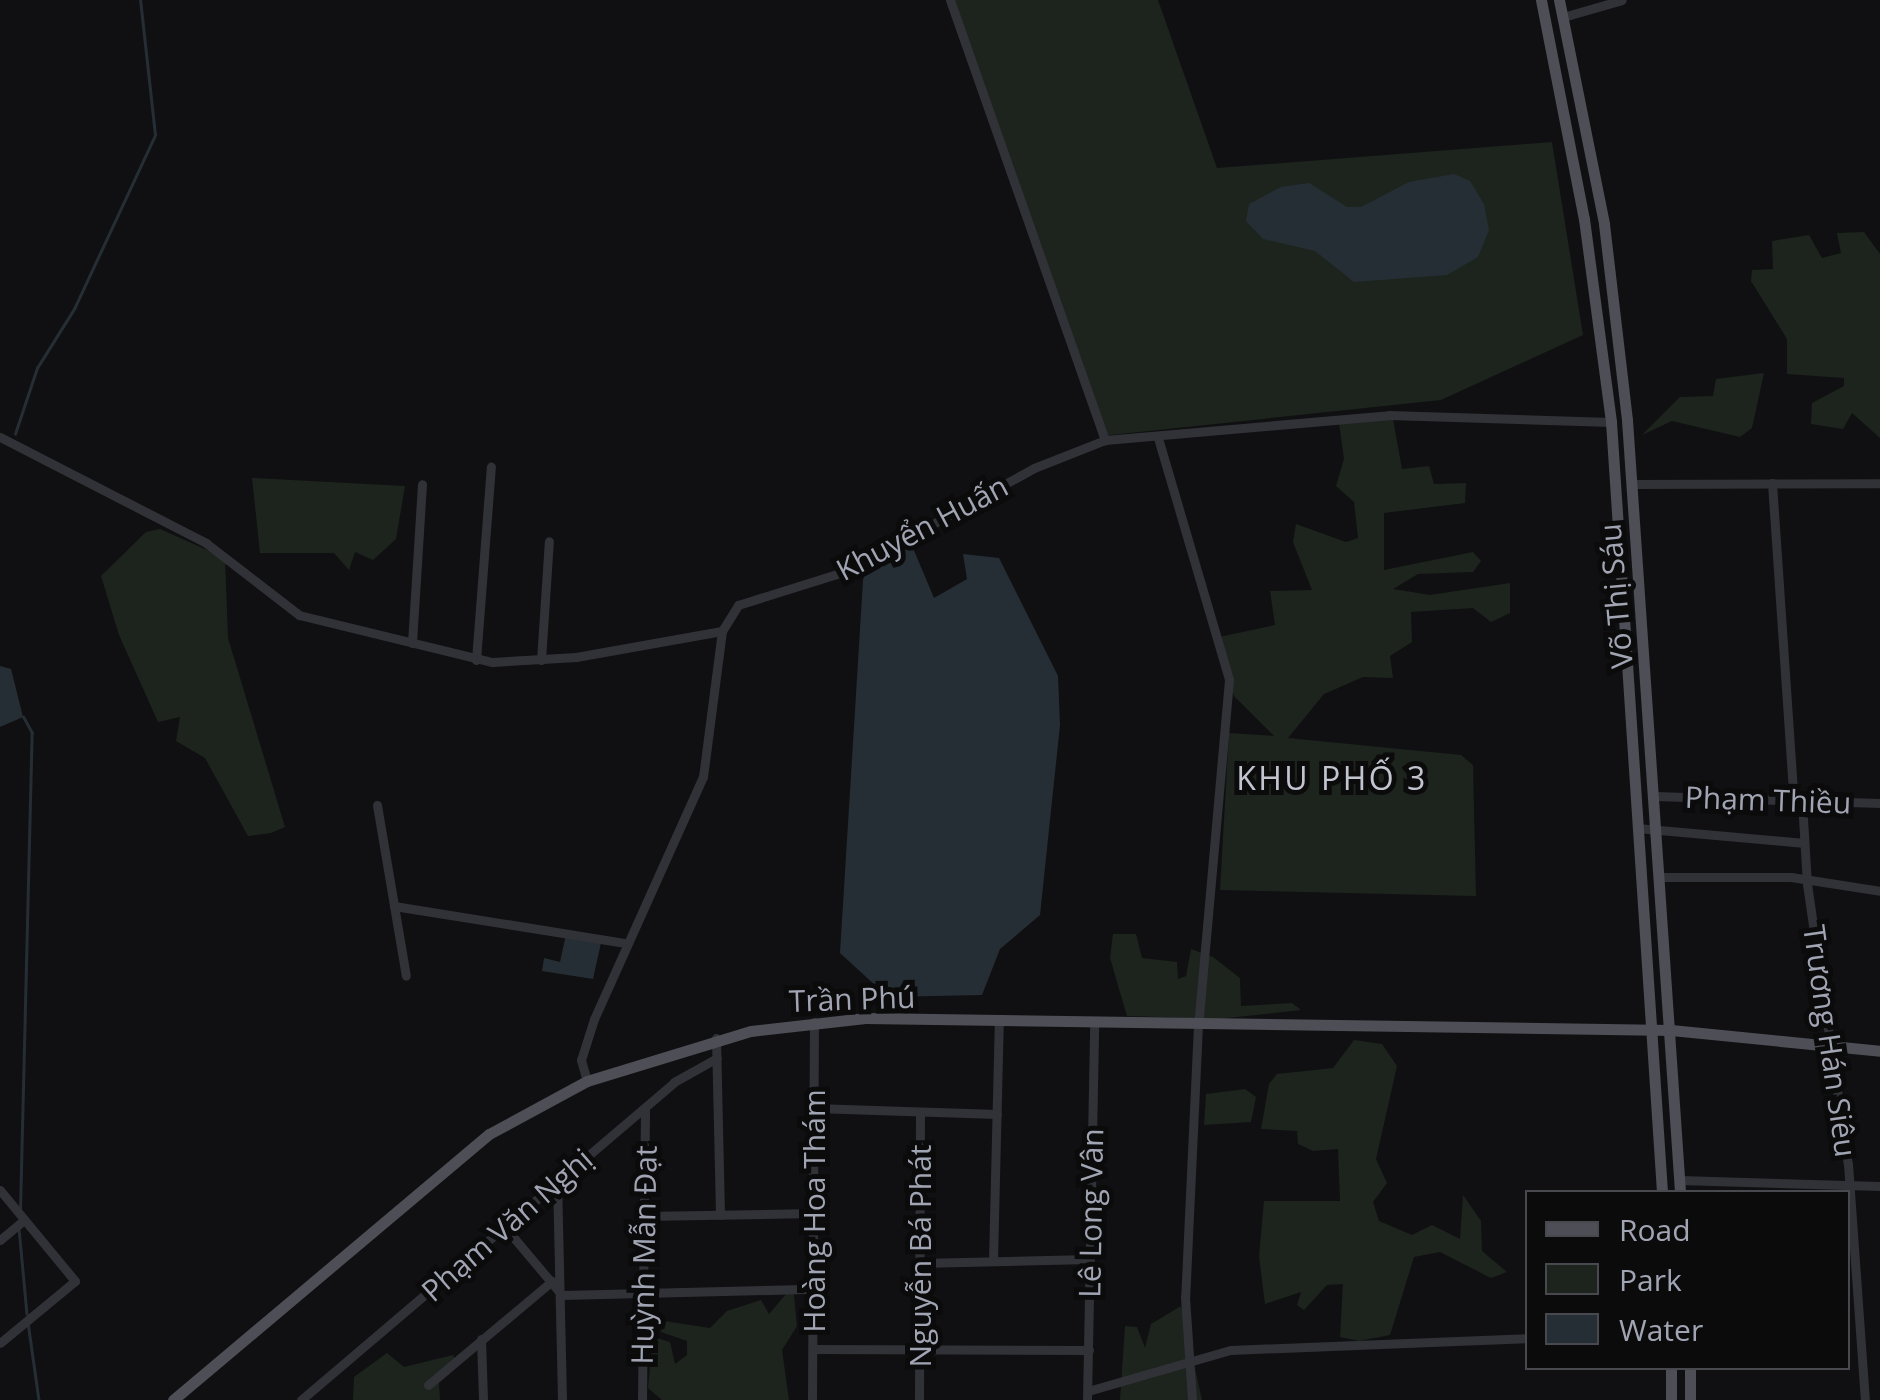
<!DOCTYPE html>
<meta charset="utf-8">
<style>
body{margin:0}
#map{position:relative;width:1880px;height:1400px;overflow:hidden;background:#101012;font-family:"Open Sans",sans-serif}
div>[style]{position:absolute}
.green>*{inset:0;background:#1c241d}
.water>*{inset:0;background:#262e35}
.stream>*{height:2.5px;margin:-1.25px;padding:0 1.25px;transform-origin:1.25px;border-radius:1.25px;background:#262e35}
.minor>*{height:9px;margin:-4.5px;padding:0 4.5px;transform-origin:4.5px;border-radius:4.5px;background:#313237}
.major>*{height:11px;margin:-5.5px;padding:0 5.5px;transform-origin:5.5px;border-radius:5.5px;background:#4d4e56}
span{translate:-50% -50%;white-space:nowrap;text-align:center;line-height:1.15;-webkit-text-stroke:10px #0b0b0c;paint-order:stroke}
.street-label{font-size:30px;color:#a1a5b3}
.neighbourhood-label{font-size:32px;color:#c2c5cf;letter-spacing:2.5px}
.legend{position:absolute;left:1525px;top:1190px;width:325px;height:180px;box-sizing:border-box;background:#0b0b0c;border:2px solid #47494f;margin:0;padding:12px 18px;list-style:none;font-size:30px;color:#a1a5b3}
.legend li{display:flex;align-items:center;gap:20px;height:50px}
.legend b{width:50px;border:2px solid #47494f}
</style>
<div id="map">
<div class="green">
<div style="clip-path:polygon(950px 0,1158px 0,1217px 168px,1552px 142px,1583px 335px,1441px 400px,1101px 436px)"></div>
<div style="clip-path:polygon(1864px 232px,1880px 254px,1880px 438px,1852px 413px,1843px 429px,1811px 424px,1812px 403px,1844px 386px,1844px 378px,1787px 374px,1787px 339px,1751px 281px,1752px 270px,1773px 269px,1772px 241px,1809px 235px,1822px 258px,1841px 253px,1837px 233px)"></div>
<div style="clip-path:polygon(1764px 373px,1752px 428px,1740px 437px,1672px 421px,1642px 435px,1680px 397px,1713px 396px,1716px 379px)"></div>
<div style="clip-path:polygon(1393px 419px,1402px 469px,1429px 466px,1434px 484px,1466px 483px,1465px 503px,1384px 513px,1384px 570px,1473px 552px,1481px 561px,1473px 572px,1418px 574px,1393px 589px,1430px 595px,1510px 583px,1510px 613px,1491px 622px,1473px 608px,1411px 612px,1412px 642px,1390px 656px,1393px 678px,1363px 677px,1324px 694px,1288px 738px,1461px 755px,1473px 765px,1476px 896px,1220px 890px,1229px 733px,1274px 736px,1234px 696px,1219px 637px,1275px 625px,1270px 591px,1312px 590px,1293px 542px,1296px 524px,1346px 542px,1358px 538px,1354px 502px,1336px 486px,1344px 459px,1339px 423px)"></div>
<div style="clip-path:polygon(252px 478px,405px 486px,396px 539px,373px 560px,355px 552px,349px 570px,334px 553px,260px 553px)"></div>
<div style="clip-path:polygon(160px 529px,225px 558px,228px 638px,285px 827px,271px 833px,248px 836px,205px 758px,176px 741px,180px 717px,158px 722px,119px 635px,101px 576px,146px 532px)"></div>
<div style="clip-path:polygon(1113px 934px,1136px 934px,1142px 958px,1177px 962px,1178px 979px,1186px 976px,1191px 949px,1213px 957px,1240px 978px,1241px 1006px,1292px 1003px,1301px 1010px,1219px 1019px,1127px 1016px,1110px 958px)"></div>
<div style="clip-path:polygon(1354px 1040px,1382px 1044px,1397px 1066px,1376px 1159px,1387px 1183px,1373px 1202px,1379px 1221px,1412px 1235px,1432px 1225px,1460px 1239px,1463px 1195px,1481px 1221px,1482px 1251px,1507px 1272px,1491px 1278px,1440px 1252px,1414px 1257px,1390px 1335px,1359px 1341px,1340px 1337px,1343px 1284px,1327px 1285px,1304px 1310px,1297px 1305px,1301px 1292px,1265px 1304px,1259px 1256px,1264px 1201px,1340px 1201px,1338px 1149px,1313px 1151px,1298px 1144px,1297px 1131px,1261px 1129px,1269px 1084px,1277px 1074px,1333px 1068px)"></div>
<div style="clip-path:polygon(1245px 1089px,1256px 1097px,1251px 1122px,1204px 1125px,1206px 1094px)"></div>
<div style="clip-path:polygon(793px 1286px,797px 1326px,782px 1350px,789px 1400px,662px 1400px,648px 1388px,653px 1337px,670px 1342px,675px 1364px,687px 1355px,687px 1341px,661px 1332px,664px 1321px,710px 1328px,727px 1311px,761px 1300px,769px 1314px)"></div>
<div style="clip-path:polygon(1181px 1306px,1202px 1400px,1120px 1400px,1125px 1326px,1137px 1327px,1145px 1348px,1151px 1324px)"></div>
<div style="clip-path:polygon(387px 1353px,404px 1367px,453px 1355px,458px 1364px,439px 1383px,440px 1400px,353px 1400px,354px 1377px)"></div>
</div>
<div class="water">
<div style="clip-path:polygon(1454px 174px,1470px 181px,1484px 204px,1489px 230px,1478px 257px,1447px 275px,1354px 282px,1315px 251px,1263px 239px,1246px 221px,1249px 204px,1281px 187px,1309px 183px,1347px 207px,1361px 207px,1409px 182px)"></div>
<div style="clip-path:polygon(910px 541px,934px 598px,967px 579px,963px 554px,999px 558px,1058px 676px,1060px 725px,1040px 915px,1000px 949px,982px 995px,888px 997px,840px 953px,863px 581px,865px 569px)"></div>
<div style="clip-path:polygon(0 666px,11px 669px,23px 717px,0 727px)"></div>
<div style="clip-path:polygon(567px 930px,602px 938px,593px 979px,542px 971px,544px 958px,560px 962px)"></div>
</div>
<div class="stream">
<div style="left:15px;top:434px;width:70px;rotate:-71.6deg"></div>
<div style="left:37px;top:368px;width:70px;rotate:-57.9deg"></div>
<div style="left:74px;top:309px;width:192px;rotate:-65deg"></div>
<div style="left:155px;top:135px;width:136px;rotate:-96.3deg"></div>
<div style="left:20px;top:1210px;width:477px;rotate:-88.6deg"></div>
<div style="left:32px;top:733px;width:18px;rotate:-119deg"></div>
<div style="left:19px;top:1228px;width:86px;rotate:84.7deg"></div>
<div style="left:28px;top:1322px;width:79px;rotate:82deg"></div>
</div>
<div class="minor">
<div style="left:950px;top:0;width:467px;rotate:70.6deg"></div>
<div style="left:1563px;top:17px;width:61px;rotate:-16.1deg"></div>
<div style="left:0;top:437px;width:232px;rotate:27.2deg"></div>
<div style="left:206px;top:543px;width:118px;rotate:37.7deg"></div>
<div style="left:299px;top:615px;width:199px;rotate:13.7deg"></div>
<div style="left:492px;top:662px;width:84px;rotate:-3.4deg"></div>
<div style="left:576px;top:657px;width:148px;rotate:-10.1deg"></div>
<div style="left:1158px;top:438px;width:252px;rotate:73.6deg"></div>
<div style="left:1229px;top:680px;width:346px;rotate:95.1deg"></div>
<div style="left:1198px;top:1025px;width:272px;rotate:92.7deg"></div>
<div style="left:1185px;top:1297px;width:103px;rotate:86.1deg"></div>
<div style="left:1772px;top:483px;width:320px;rotate:86.1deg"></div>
<div style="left:1632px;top:484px;width:248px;rotate:-0.2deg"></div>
<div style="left:412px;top:643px;width:159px;rotate:-86.4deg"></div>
<div style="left:476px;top:660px;width:194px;rotate:-85.6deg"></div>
<div style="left:541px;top:660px;width:119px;rotate:-86.2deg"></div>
<div style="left:1655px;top:796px;width:225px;rotate:1.8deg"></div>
<div style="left:1802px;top:802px;width:82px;rotate:86.5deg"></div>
<div style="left:1807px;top:884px;width:283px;rotate:81.7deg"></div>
<div style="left:1848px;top:1164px;width:237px;rotate:85.9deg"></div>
<div style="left:377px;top:805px;width:173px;rotate:80.4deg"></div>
<div style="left:1637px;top:828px;width:168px;rotate:5.1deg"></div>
<div style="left:1660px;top:877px;width:131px"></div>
<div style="left:1791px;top:877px;width:90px;rotate:8.9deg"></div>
<div style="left:394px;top:906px;width:233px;rotate:9.1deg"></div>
<div style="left:716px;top:1038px;width:177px;rotate:88.7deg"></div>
<div style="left:587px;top:1081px;width:22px;rotate:-106deg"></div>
<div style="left:581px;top:1060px;width:43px;rotate:-72.4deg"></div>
<div style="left:594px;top:1019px;width:265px;rotate:-65.8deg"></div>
<div style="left:703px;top:777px;width:147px;rotate:-82.6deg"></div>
<div style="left:722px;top:631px;width:31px;rotate:-58deg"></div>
<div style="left:738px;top:605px;width:117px;rotate:-17.4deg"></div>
<div style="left:850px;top:570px;width:210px;rotate:-29deg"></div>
<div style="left:1034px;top:468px;width:76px;rotate:-21.5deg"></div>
<div style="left:1105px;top:440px;width:285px;rotate:-5deg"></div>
<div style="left:1389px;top:415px;width:222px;rotate:1.8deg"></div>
<div style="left:814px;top:1108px;width:183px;rotate:1.9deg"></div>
<div style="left:557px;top:1179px;width:221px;rotate:88.7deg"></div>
<div style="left:1679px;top:1180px;width:201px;rotate:1.7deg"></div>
<div style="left:0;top:1190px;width:118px;rotate:50.5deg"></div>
<div style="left:75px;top:1281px;width:97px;rotate:140.4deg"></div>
<div style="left:644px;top:1216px;width:170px;rotate:-1deg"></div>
<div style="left:504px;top:1226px;width:90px;rotate:50deg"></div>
<div style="left:562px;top:1295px;width:252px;rotate:-1.4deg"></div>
<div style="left:0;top:1240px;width:31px;rotate:-40deg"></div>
<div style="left:993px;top:1260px;width:238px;rotate:-88.6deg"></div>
<div style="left:919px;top:1263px;width:171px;rotate:-1.3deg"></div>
<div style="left:481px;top:1339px;width:61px;rotate:88.1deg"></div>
<div style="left:813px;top:1349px;width:276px;rotate:0.2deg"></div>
<div style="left:428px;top:1385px;width:162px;rotate:-40deg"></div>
<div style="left:1088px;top:1391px;width:148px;rotate:-16.1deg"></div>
<div style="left:1230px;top:1350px;width:298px;rotate:-2.3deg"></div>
<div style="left:301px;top:1400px;width:490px;rotate:-40.4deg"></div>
<div style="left:674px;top:1082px;width:49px;rotate:-29.2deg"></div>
<div style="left:642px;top:1400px;width:290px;rotate:-89.4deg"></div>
<div style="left:812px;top:1400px;width:378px;rotate:-89.7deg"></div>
<div style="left:919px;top:1400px;width:288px;rotate:-89.8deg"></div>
<div style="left:1087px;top:1400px;width:375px;rotate:-88.9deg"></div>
</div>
<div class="major">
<div style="left:1541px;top:0;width:223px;rotate:78.9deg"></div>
<div style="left:1584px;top:219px;width:205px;rotate:82.4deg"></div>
<div style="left:1611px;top:422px;width:772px;rotate:86.21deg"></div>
<div style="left:1559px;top:0;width:228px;rotate:78.6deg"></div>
<div style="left:1604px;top:224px;width:197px;rotate:83.3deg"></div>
<div style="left:1627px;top:420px;width:774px;rotate:86.07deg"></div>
<div style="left:1671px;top:1368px;width:32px;rotate:90deg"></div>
<div style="left:173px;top:1400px;width:413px;rotate:-40.1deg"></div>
<div style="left:489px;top:1134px;width:111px;rotate:-28.4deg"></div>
<div style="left:587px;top:1081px;width:171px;rotate:-17deg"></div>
<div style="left:751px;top:1031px;width:115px;rotate:-6.5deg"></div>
<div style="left:865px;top:1018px;width:806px;rotate:0.85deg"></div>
<div style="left:1671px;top:1030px;width:210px;rotate:5.7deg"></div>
<div style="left:1690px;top:1400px;width:32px;rotate:-90deg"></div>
</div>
<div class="street-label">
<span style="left:922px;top:528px;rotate:-28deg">Khuyển Huấn</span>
<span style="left:1616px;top:596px;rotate:-95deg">Võ Thị Sáu</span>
<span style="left:1768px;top:800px;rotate:2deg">Phạm Thiều</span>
<span style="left:852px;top:999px;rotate:-2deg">Trần Phú</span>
<span style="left:1830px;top:1041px;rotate:82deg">Trương Hán Siêu</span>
<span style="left:814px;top:1211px;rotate:-90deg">Hoàng Hoa Thám</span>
<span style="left:1091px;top:1213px;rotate:-89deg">Lê Long Vân</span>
<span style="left:507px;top:1225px;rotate:-41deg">Phạm Văn Nghị</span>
<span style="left:644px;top:1255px;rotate:-89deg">Huỳnh Mẫn Đạt</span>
<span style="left:920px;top:1256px;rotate:-90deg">Nguyễn Bá Phát</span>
</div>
<div class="neighbourhood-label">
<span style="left:1332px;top:778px">KHU PHỐ 3</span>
</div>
<ul class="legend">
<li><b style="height:12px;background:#4d4e56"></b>Road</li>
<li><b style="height:28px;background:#1c241d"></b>Park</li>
<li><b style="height:28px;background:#262e35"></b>Water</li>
</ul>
</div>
